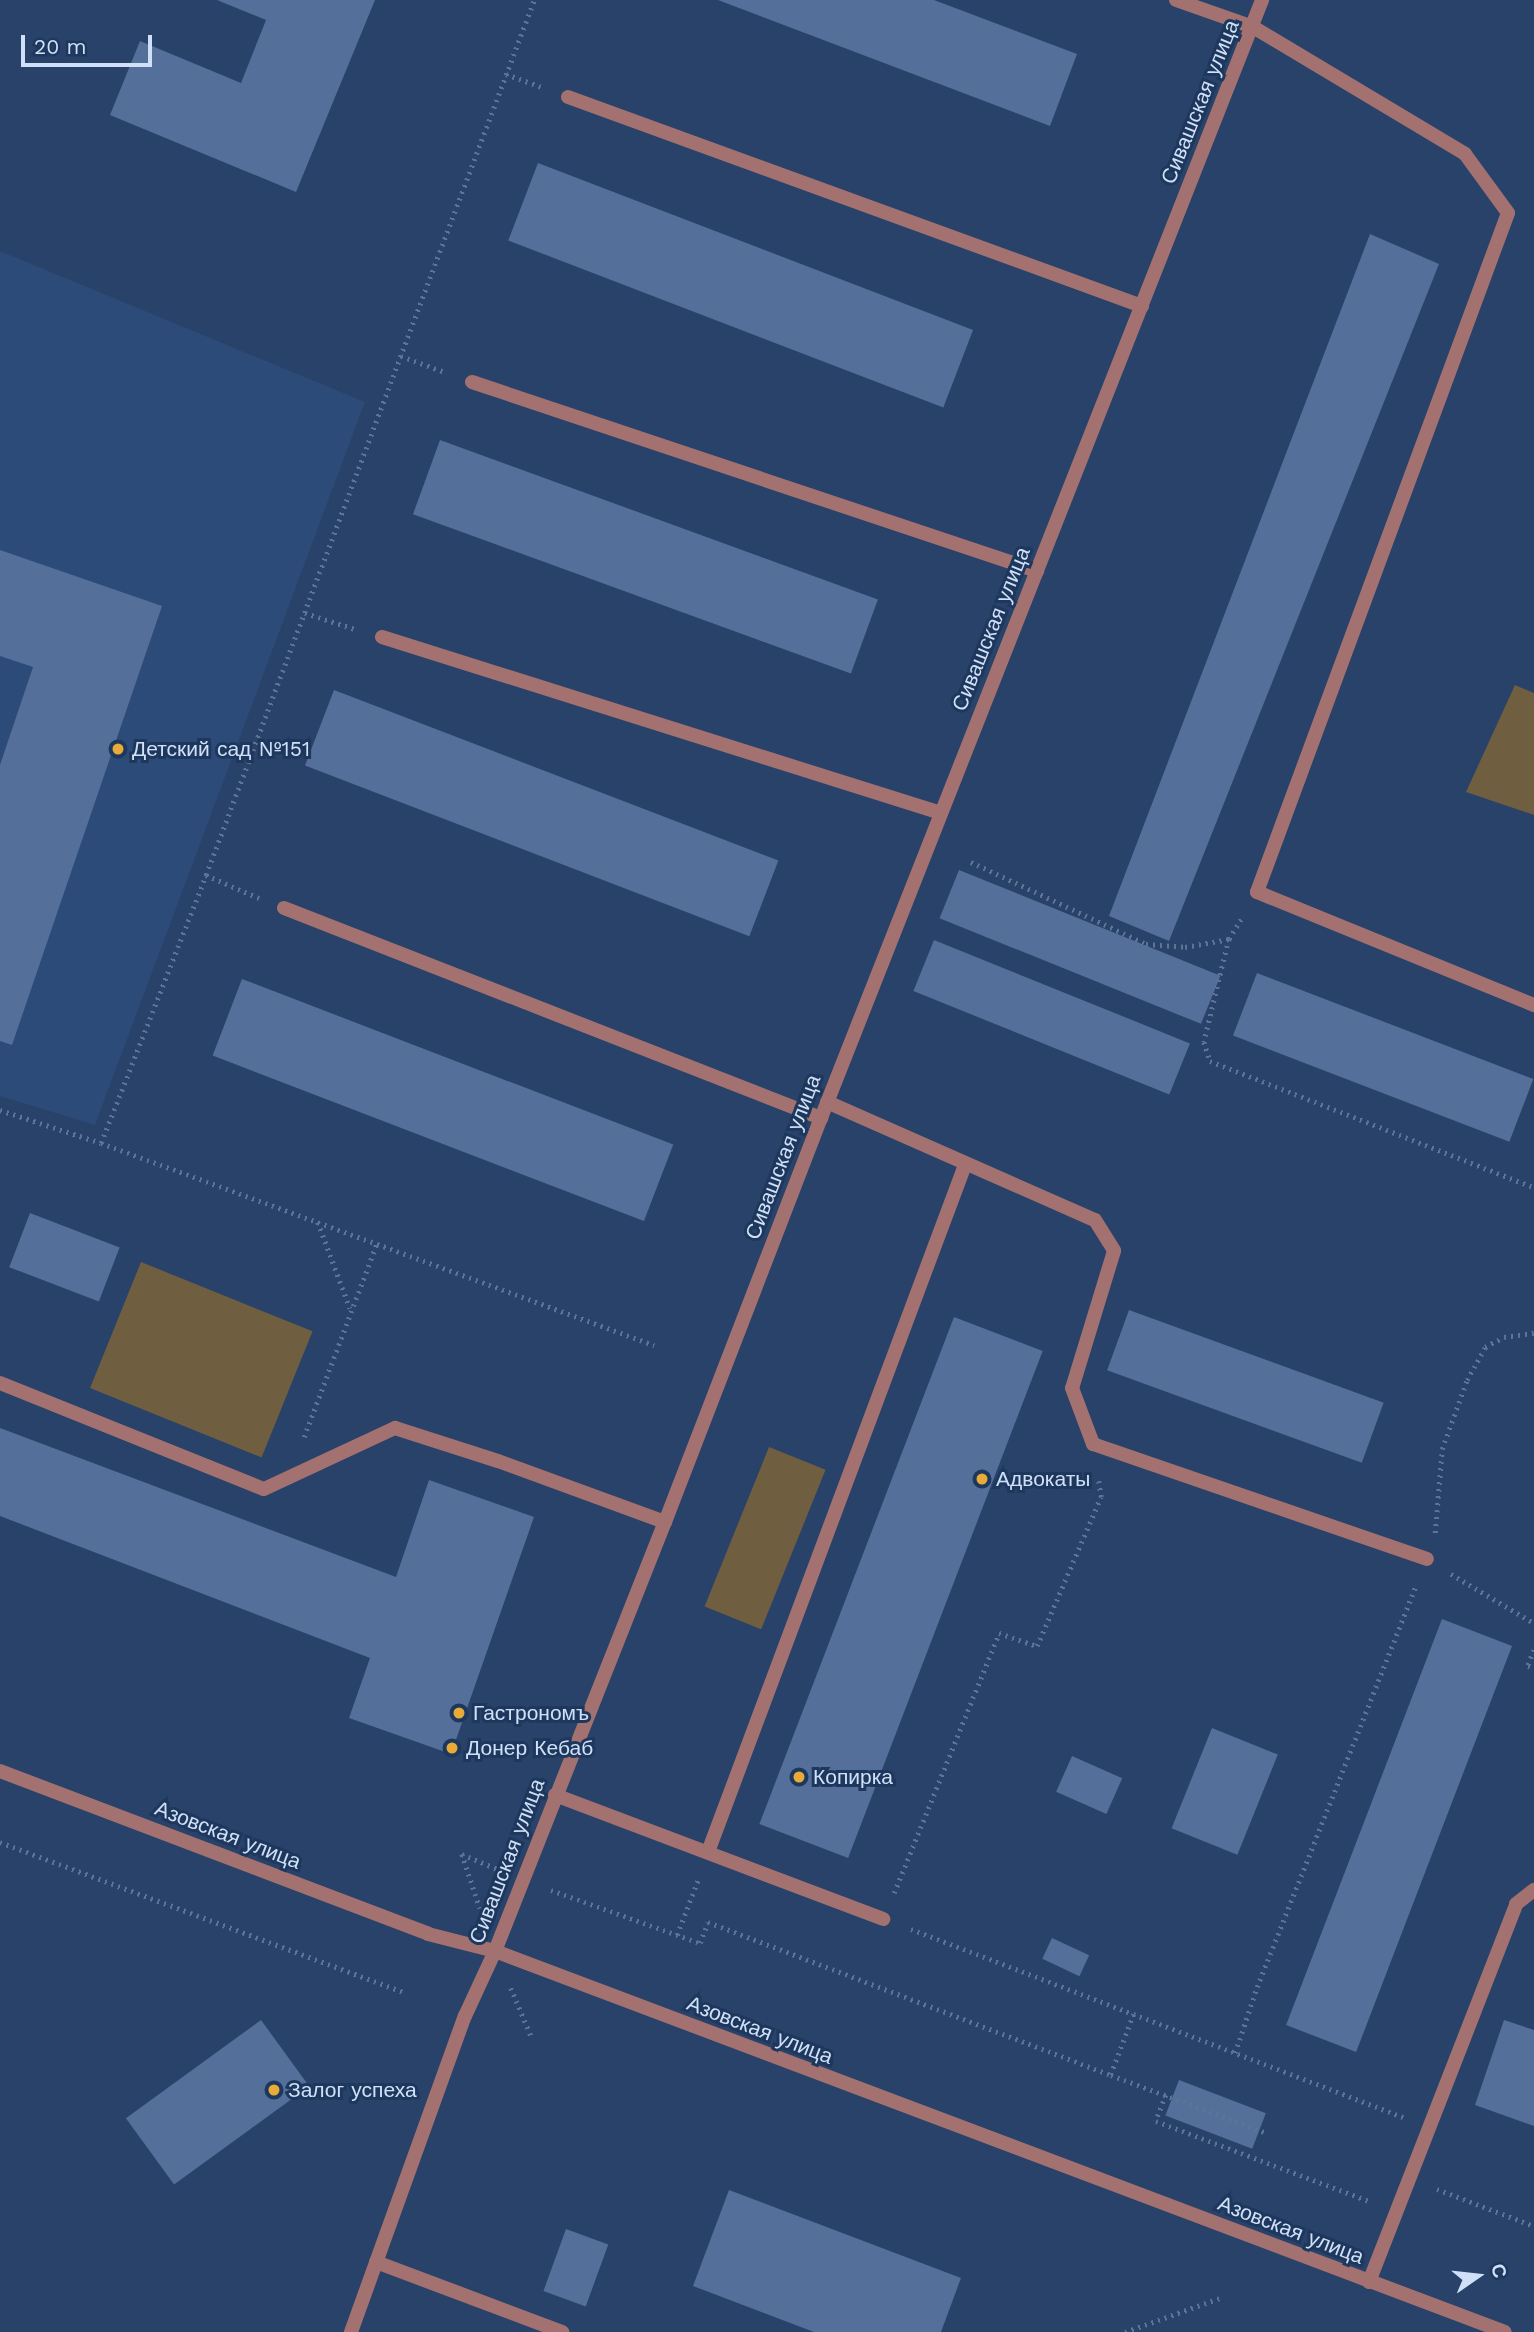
<!DOCTYPE html>
<meta charset="utf-8">
<style>
body{margin:0}
#map{position:relative;width:1534px;height:2332px;overflow:hidden;background:#294269;font-family:"Work Sans",sans-serif}
div>[style]{position:absolute}
.built>*{inset:0;background:#2d4b78}
.green>*{inset:0;background:#705e40;transform-origin:0 0}
.building>*{inset:0;background:#546f99;transform-origin:0 0}
.path>*{height:4.5px;margin-top:-2.25px;transform-origin:0;background:repeating-linear-gradient(90deg,#5e7496 0 2px,transparent 0 7px)}
.service>*{height:14px;margin:-7px;padding:0 7px;transform-origin:7px;border-radius:7px;background:#a47171}
.minor>*{height:14px;margin:-7px;padding:0 7px;transform-origin:7px;border-radius:7px;background:#a47171}
.tertiary>*{height:14px;margin:-7px;padding:0 7px;transform-origin:7px;border-radius:7px;background:#a47171}
.dots>*{width:19px;height:19px;translate:-50% -50%;box-sizing:border-box;border:4px solid #1e375d;border-radius:50%}
span{translate:-50% -50%;white-space:nowrap;text-align:center;line-height:1.15;-webkit-text-stroke:6px #1e375d;paint-order:stroke}
.street-label{font-size:21px;color:#d0e0f8}
.poi-label{font-size:21px;color:#d0e0f8}
.left{translate:0 -50%;text-align:left}
.north{position:absolute;left:1443px;top:2241px;width:70px;height:70px;-webkit-text-stroke:5px #1e375d;paint-order:stroke;rotate:76deg;font-size:19px;font-weight:700;line-height:28px;text-align:center;color:#d0e0f8}
.north::after{content:'';display:block;margin:auto;width:24px;height:32px;background:#d0e0f8;clip-path:polygon(50% 0,100% 100%,50% 72%,0 100%)}
.scale{position:absolute;left:21px;top:35px;width:131px;height:32px;box-sizing:border-box;border:4px solid #d0e0f8;border-top:0;padding-left:9px;font-size:21px;line-height:24px;white-space:nowrap;color:#d0e0f8;-webkit-text-stroke:5px #1e375d;paint-order:stroke}
</style>
<div id="map">
<div class="built">
<div style="clip-path:polygon(0 251px,365px 402px,95px 1125px,0 1096px)"></div>
</div>
<div class="green">
<div style="clip-path:polygon(1515px 685px,1534px 693px,1534px 815px,1466px 792px)"></div>
<div style="left:141px;top:1262px;width:185px;height:136px;rotate:22deg"></div>
<div style="left:769px;top:1447px;width:61px;height:172px;rotate:22deg"></div>
</div>
<div class="building">
<div style="clip-path:polygon(217px 0,375px 0,296px 192px,110px 115px,140px 41px,241px 83px,266px 20px)"></div>
<div style="clip-path:polygon(718px 0,934px 0,1077px 54px,1050px 126px)"></div>
<div style="left:538px;top:163px;width:466px;height:83px;rotate:21deg"></div>
<div style="clip-path:polygon(1370px 234px,1439px 264px,1169px 941px,1109px 916px)"></div>
<div style="left:440px;top:440px;width:466px;height:79px;rotate:20deg"></div>
<div style="clip-path:polygon(0 550px,162px 606px,12px 1045px,0 1041px,0 765px,33px 667px,0 656px)"></div>
<div style="left:334px;top:690px;width:476px;height:81px;rotate:21deg"></div>
<div style="left:959px;top:870px;width:282px;height:52px;rotate:22deg"></div>
<div style="left:934px;top:940px;width:276px;height:55px;rotate:22deg"></div>
<div style="left:1257px;top:973px;width:296px;height:67px;rotate:21deg"></div>
<div style="left:242px;top:979px;width:462px;height:82px;rotate:21deg"></div>
<div style="left:30px;top:1213px;width:96px;height:58px;rotate:21deg"></div>
<div style="left:1129px;top:1310px;width:271px;height:64px;rotate:20deg"></div>
<div style="left:954px;top:1317px;width:95px;height:543px;rotate:21deg"></div>
<div style="clip-path:polygon(0 1428px,396px 1577px,429px 1480px,534px 1517px,451px 1754px,349px 1718px,370px 1658px,0 1516px)"></div>
<div style="left:1442px;top:1619px;width:75px;height:435px;rotate:21deg"></div>
<div style="left:1212px;top:1728px;width:71px;height:108px;rotate:22deg"></div>
<div style="left:1072px;top:1756px;width:55px;height:39px;rotate:24deg"></div>
<div style="left:1052px;top:1938px;width:41px;height:23px;rotate:25deg"></div>
<div style="left:261px;top:2020px;width:82px;height:167px;rotate:54deg"></div>
<div style="clip-path:polygon(1504px 2020px,1534px 2030px,1534px 2126px,1475px 2105px)"></div>
<div style="left:1179px;top:2080px;width:93px;height:38px;rotate:21deg"></div>
<div style="clip-path:polygon(729px 2190px,961px 2278px,941px 2332px,814px 2332px,693px 2286px)"></div>
<div style="left:566px;top:2229px;width:45px;height:66px;rotate:20deg"></div>
</div>
<div class="path">
<div style="left:506px;top:74px;width:37px;rotate:20deg"></div>
<div style="left:401px;top:356px;width:47px;rotate:20deg"></div>
<div style="left:305px;top:613px;width:52px;rotate:17.7deg"></div>
<div style="left:971px;top:862px;width:193px;rotate:25.1deg"></div>
<div style="left:1146px;top:944px;width:39px;rotate:4deg"></div>
<div style="left:1185px;top:947px;width:45px;rotate:-10.3deg"></div>
<div style="left:1229px;top:939px;width:106px;rotate:103.6deg"></div>
<div style="left:1204px;top:1042px;width:20px;rotate:72deg"></div>
<div style="left:1210px;top:1061px;width:348px;rotate:21.3deg"></div>
<div style="left:206px;top:875px;width:934px;rotate:-69.45deg"></div>
<div style="left:1229px;top:939px;width:26px;rotate:-59deg"></div>
<div style="left:0;top:1110px;width:106px;rotate:18.1deg"></div>
<div style="left:101px;top:1143px;width:288px;rotate:-68.6deg"></div>
<div style="left:206px;top:875px;width:58px;rotate:23.5deg"></div>
<div style="left:101px;top:1143px;width:589px;rotate:20.07deg"></div>
<div style="left:318px;top:1222px;width:92px;rotate:69.6deg"></div>
<div style="left:304px;top:1437px;width:207px;rotate:-69.4deg"></div>
<div style="left:1435px;top:1533px;width:84px;rotate:-85.2deg"></div>
<div style="left:1442px;top:1449px;width:73px;rotate:-70.1deg"></div>
<div style="left:1467px;top:1380px;width:38px;rotate:-61deg"></div>
<div style="left:1485px;top:1347px;width:21px;rotate:-28deg"></div>
<div style="left:1504px;top:1337px;width:30px;rotate:-8deg"></div>
<div style="left:1451px;top:1574px;width:96px;rotate:30.6deg"></div>
<div style="left:1534px;top:1650px;width:17px;rotate:111deg"></div>
<div style="left:1528px;top:1666px;width:6px;rotate:18deg"></div>
<div style="left:0;top:1842px;width:430px;rotate:20.4deg"></div>
<div style="left:462px;top:1854px;width:38px;rotate:23deg"></div>
<div style="left:462px;top:1854px;width:57px;rotate:71.6deg"></div>
<div style="left:551px;top:1890px;width:158px;rotate:19.6deg"></div>
<div style="left:700px;top:1943px;width:22px;rotate:-69deg"></div>
<div style="left:708px;top:1922px;width:431px;rotate:20.8deg"></div>
<div style="left:894px;top:1893px;width:280px;rotate:-68deg"></div>
<div style="left:999px;top:1633px;width:40px;rotate:18.9deg"></div>
<div style="left:1037px;top:1646px;width:162px;rotate:-66.8deg"></div>
<div style="left:1101px;top:1497px;width:20px;rotate:-99deg"></div>
<div style="left:911px;top:1929px;width:527px;rotate:20.91deg"></div>
<div style="left:677px;top:1935px;width:59px;rotate:-69.1deg"></div>
<div style="left:511px;top:1988px;width:54px;rotate:67.2deg"></div>
<div style="left:1134px;top:2014px;width:65px;rotate:110.7deg"></div>
<div style="left:1111px;top:2075px;width:166px;rotate:20.4deg"></div>
<div style="left:1235px;top:2053px;width:70px;rotate:-71.6deg"></div>
<div style="left:1257px;top:1987px;width:430px;rotate:-68.4deg"></div>
<div style="left:1166px;top:2095px;width:28px;rotate:111deg"></div>
<div style="left:1156px;top:2121px;width:230px;rotate:20.6deg"></div>
<div style="left:1437px;top:2189px;width:104px;rotate:20.9deg"></div>
<div style="left:1125px;top:2332px;width:101px;rotate:-19.7deg"></div>
</div>
<div class="service">
<div style="left:1176px;top:0;width:82px;rotate:19.3deg"></div>
<div style="left:1253px;top:27px;width:247px;rotate:30.9deg"></div>
<div style="left:1465px;top:154px;width:73px;rotate:53.9deg"></div>
<div style="left:1508px;top:213px;width:724px;rotate:110.29deg"></div>
<div style="left:1257px;top:892px;width:299px;rotate:22.2deg"></div>
<div style="left:568px;top:97px;width:611px;rotate:20.01deg"></div>
<div style="left:472px;top:382px;width:596px;rotate:18.5deg"></div>
<div style="left:382px;top:637px;width:586px;rotate:17.48deg"></div>
<div style="left:284px;top:908px;width:577px;rotate:21.36deg"></div>
<div style="left:827px;top:1102px;width:293px;rotate:23.8deg"></div>
<div style="left:1095px;top:1220px;width:36px;rotate:58deg"></div>
<div style="left:1114px;top:1251px;width:143px;rotate:107deg"></div>
<div style="left:1072px;top:1388px;width:60px;rotate:69.4deg"></div>
<div style="left:1093px;top:1444px;width:353px;rotate:19deg"></div>
<div style="left:0;top:1383px;width:284px;rotate:21.9deg"></div>
<div style="left:264px;top:1489px;width:145px;rotate:-25deg"></div>
<div style="left:395px;top:1428px;width:108px;rotate:17.8deg"></div>
<div style="left:498px;top:1461px;width:178px;rotate:20.1deg"></div>
<div style="left:555px;top:1795px;width:351px;rotate:20.7deg"></div>
<div style="left:708px;top:1852px;width:733px;rotate:-69.49deg"></div>
<div style="left:376px;top:2262px;width:199px;rotate:20.6deg"></div>
<div style="left:1369px;top:2282px;width:406px;rotate:-68.7deg"></div>
<div style="left:1516px;top:1904px;width:23px;rotate:-38deg"></div>
</div>
<div class="minor">
<div style="left:351px;top:2332px;width:336px;rotate:-70.2deg"></div>
<div style="left:465px;top:2016px;width:72px;rotate:-65.2deg"></div>
<div style="left:495px;top:1951px;width:461px;rotate:-68.4deg"></div>
<div style="left:665px;top:1522px;width:433px;rotate:-68.9deg"></div>
<div style="left:821px;top:1118px;width:1202px;rotate:-68.47deg"></div>
</div>
<div class="tertiary">
<div style="left:0;top:1771px;width:458px;rotate:20.8deg"></div>
<div style="left:428px;top:1934px;width:69px;rotate:14.2deg"></div>
<div style="left:495px;top:1951px;width:1079px;rotate:20.67deg"></div>
</div>
<div class="dots">
<div style="left:118px;top:749px;background:#e8ab37"></div>
<div style="left:982px;top:1479px;background:#e8ab37"></div>
<div style="left:459px;top:1713px;background:#e8ab37"></div>
<div style="left:452px;top:1748px;background:#e8ab37"></div>
<div style="left:799px;top:1777px;background:#e8ab37"></div>
<div style="left:274px;top:2090px;background:#e8ab37"></div>
</div>
<div class="street-label">
<span style="left:1200px;top:102px;rotate:-68deg">Сивашская улица</span>
<span style="left:991px;top:629px;rotate:-68deg">Сивашская улица</span>
<span style="left:783px;top:1157px;rotate:-69deg">Сивашская улица</span>
<span style="left:228px;top:1835px;rotate:21deg">Азовская улица</span>
<span style="left:507px;top:1861px;rotate:-69deg">Сивашская улица</span>
<span style="left:760px;top:2030px;rotate:21deg">Азовская улица</span>
<span style="left:1291px;top:2230px;rotate:21deg">Азовская улица</span>
</div>
<div class="poi-label">
<span class="left" style="left:132px;top:749px">Детский сад №151</span>
<span class="left" style="left:996px;top:1479px">Адвокаты</span>
<span class="left" style="left:473px;top:1713px">Гастрономъ</span>
<span class="left" style="left:466px;top:1748px">Донер Кебаб</span>
<span class="left" style="left:813px;top:1777px">Копирка</span>
<span class="left" style="left:288px;top:2090px">Залог успеха</span>
</div>
<div class="north">С</div>
<div class="scale">20 m</div>
</div>
